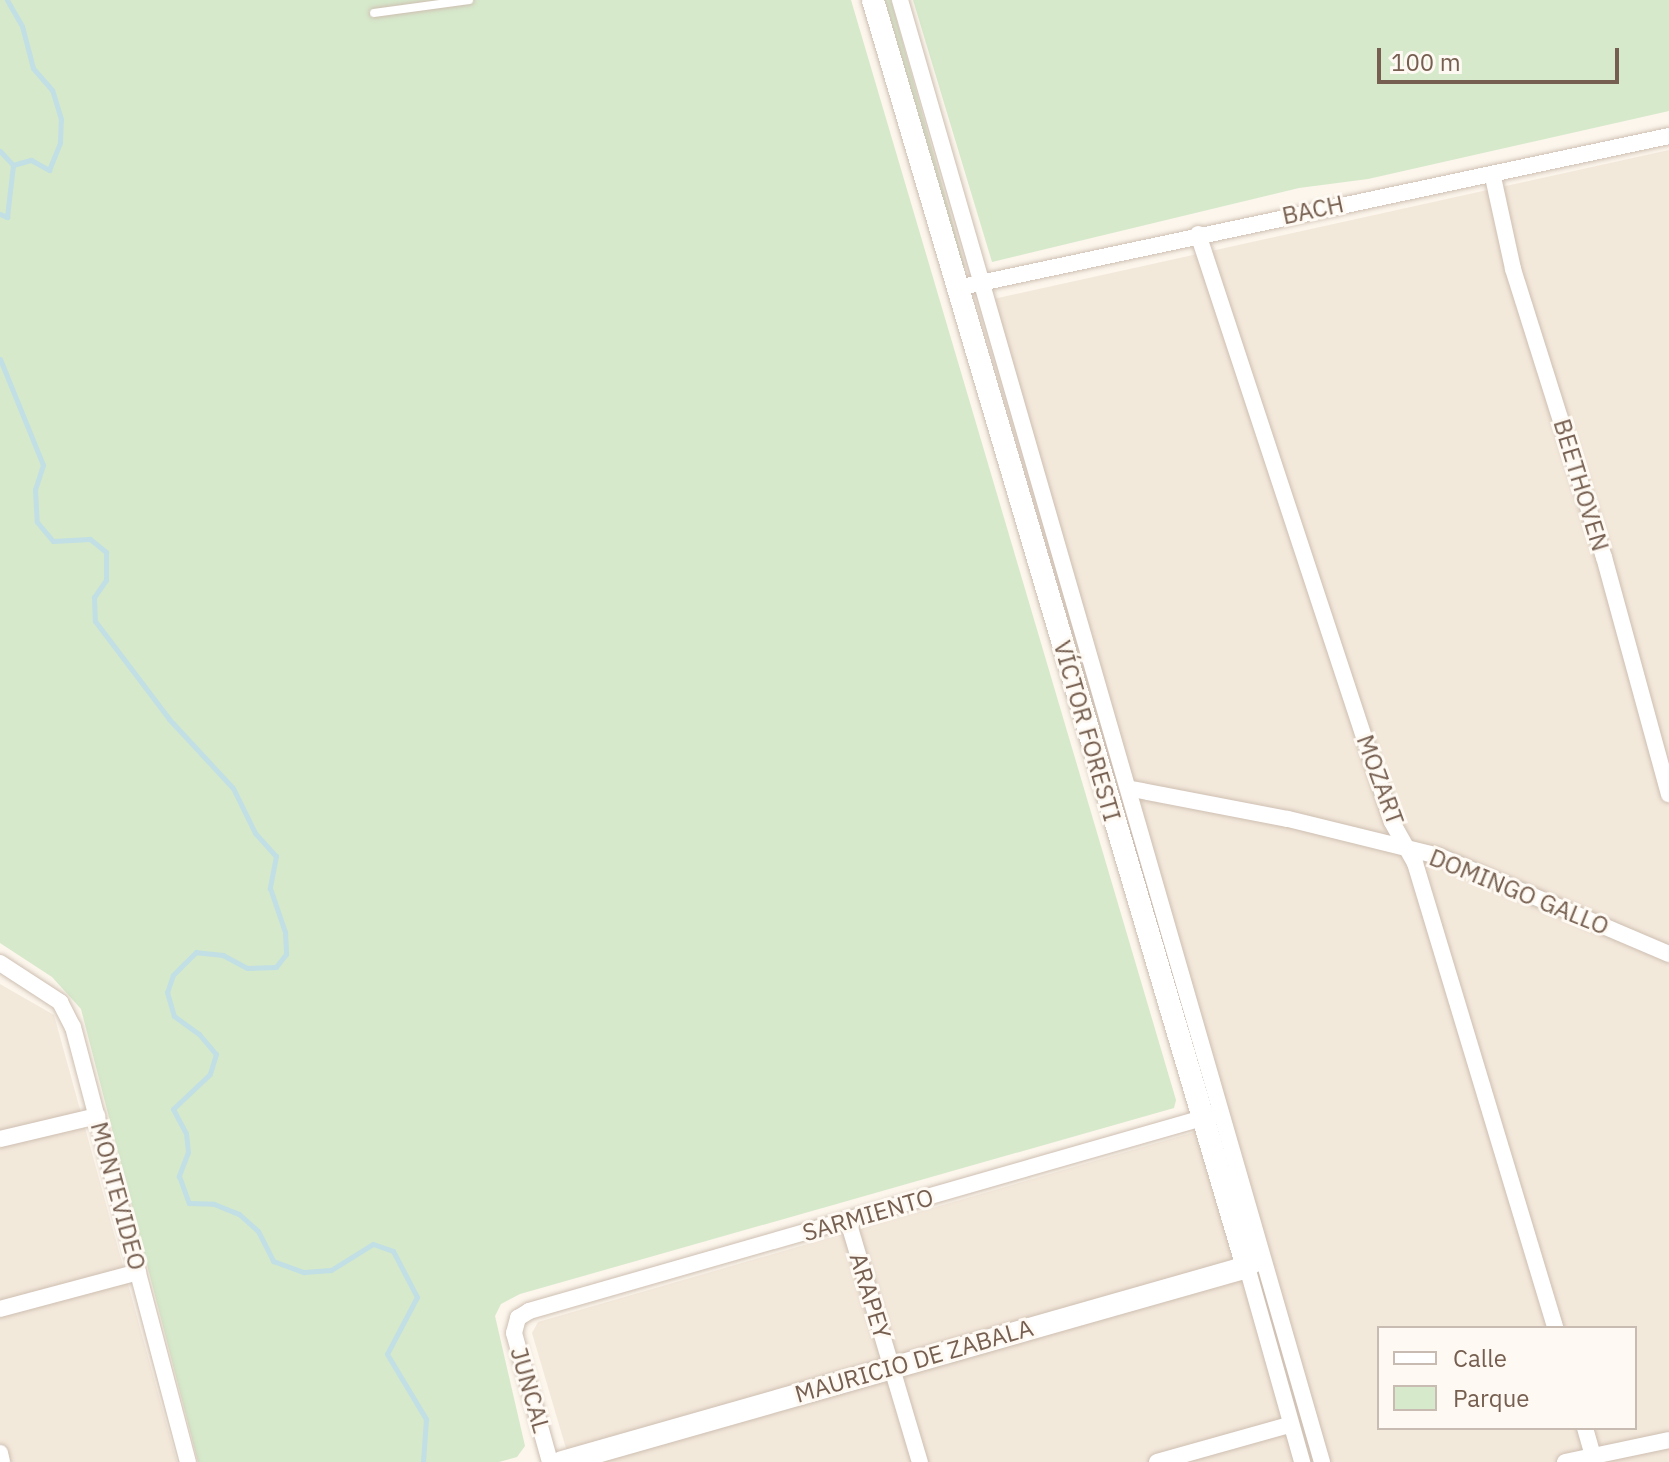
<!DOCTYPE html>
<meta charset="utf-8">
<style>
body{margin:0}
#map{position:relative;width:1669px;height:1462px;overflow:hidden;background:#fcf6ec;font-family:"IBM Plex Sans",sans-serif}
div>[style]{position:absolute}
.residential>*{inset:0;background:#f3e9db}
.green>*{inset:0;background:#d6e9cb}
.stream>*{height:5px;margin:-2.5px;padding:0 2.5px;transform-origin:2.5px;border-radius:2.5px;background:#c1dfe5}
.roads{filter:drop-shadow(0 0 2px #cebfb2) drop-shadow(0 0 2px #cebfb2)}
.lane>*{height:8px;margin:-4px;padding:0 4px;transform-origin:4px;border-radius:4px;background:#fff}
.street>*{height:16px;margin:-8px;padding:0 8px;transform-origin:8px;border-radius:8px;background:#fff}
.secondary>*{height:22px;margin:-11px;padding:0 11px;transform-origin:11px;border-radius:11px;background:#fff}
span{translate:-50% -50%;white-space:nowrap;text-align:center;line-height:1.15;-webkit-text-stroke:6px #fefaf3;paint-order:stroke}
.street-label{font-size:24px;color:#765f50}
.legend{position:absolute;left:1377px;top:1326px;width:260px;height:104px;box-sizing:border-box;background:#fefaf3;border:2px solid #c8bcb2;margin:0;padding:10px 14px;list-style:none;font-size:24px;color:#765f50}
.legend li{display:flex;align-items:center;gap:16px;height:40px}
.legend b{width:40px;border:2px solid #c8bcb2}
.scale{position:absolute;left:1377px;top:48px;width:242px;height:36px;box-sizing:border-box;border:4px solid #765f50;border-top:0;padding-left:10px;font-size:24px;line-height:28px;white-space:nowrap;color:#765f50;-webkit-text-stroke:6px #fefaf3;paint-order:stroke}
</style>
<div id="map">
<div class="residential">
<div style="clip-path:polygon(evenodd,1669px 150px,1669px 1462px,570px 1462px,532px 1333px,538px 1322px,1212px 1127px,980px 302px,1669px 150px,1379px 1328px,1635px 1328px,1635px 1428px,1379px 1428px,1379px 1328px)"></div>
<div style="clip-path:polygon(0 984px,54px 1015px,177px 1462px,0 1462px)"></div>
</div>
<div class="green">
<div style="clip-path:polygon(0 0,851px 0,1176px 1100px,1174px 1108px,520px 1294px,501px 1304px,495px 1316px,525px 1446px,517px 1457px,499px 1462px,198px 1462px,81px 1009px,52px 977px,0 943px)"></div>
<div style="clip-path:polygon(880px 0,891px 0,965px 267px,960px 264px)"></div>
<div style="clip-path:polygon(913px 0,1669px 0,1669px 111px,1368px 179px,1299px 188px,992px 262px)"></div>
</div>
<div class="stream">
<div style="left:0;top:151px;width:19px;rotate:47deg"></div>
<div style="left:0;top:214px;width:8px;rotate:23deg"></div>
<div style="left:7px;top:217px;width:52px;rotate:-83.4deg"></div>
<div style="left:13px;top:165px;width:19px;rotate:-16deg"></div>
<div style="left:31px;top:160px;width:21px;rotate:29deg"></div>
<div style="left:49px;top:170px;width:29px;rotate:-68deg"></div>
<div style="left:60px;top:143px;width:24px;rotate:-88deg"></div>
<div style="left:61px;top:119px;width:30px;rotate:-107deg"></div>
<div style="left:52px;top:90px;width:29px;rotate:-131deg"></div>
<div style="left:33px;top:68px;width:43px;rotate:-104.7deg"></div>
<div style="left:22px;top:26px;width:30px;rotate:-120deg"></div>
<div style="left:0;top:359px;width:114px;rotate:67.9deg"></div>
<div style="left:43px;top:465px;width:25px;rotate:108deg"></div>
<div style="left:35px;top:489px;width:33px;rotate:87deg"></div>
<div style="left:37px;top:522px;width:25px;rotate:50deg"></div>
<div style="left:53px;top:541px;width:37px;rotate:-3deg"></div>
<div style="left:90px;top:539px;width:21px;rotate:39deg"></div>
<div style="left:106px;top:552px;width:28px;rotate:90deg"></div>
<div style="left:106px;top:580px;width:21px;rotate:125deg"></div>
<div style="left:94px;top:597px;width:24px;rotate:88deg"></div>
<div style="left:95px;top:621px;width:123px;rotate:52.9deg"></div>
<div style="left:169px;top:719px;width:94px;rotate:47.2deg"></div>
<div style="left:233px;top:788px;width:50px;rotate:63.9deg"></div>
<div style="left:255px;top:833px;width:31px;rotate:48deg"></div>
<div style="left:276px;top:856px;width:33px;rotate:101deg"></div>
<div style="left:270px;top:888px;width:46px;rotate:71.2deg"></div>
<div style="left:285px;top:932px;width:22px;rotate:87deg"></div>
<div style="left:286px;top:954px;width:16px;rotate:128deg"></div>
<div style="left:276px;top:967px;width:29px;rotate:178deg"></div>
<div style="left:247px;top:968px;width:27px;rotate:-152deg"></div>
<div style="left:223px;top:955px;width:27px;rotate:-174deg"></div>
<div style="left:196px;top:952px;width:33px;rotate:135deg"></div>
<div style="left:173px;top:975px;width:18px;rotate:109deg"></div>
<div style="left:167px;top:992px;width:25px;rotate:74deg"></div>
<div style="left:174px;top:1016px;width:31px;rotate:36deg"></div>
<div style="left:199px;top:1034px;width:26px;rotate:50deg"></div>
<div style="left:216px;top:1054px;width:21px;rotate:107deg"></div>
<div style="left:210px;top:1074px;width:51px;rotate:136.6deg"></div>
<div style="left:173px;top:1109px;width:27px;rotate:62deg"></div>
<div style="left:186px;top:1133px;width:19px;rotate:84deg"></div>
<div style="left:188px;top:1152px;width:26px;rotate:111deg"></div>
<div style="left:179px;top:1176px;width:29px;rotate:70deg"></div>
<div style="left:189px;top:1203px;width:25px;rotate:2deg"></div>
<div style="left:214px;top:1204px;width:27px;rotate:22deg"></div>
<div style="left:239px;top:1214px;width:25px;rotate:42deg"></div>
<div style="left:258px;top:1231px;width:34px;rotate:63deg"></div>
<div style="left:273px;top:1261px;width:33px;rotate:20deg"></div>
<div style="left:304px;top:1272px;width:27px;rotate:-4deg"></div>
<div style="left:331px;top:1270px;width:49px;rotate:-31.8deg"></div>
<div style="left:373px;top:1244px;width:21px;rotate:19deg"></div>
<div style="left:393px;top:1251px;width:52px;rotate:62.4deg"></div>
<div style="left:417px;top:1297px;width:64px;rotate:117.8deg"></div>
<div style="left:387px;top:1354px;width:76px;rotate:59deg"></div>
<div style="left:426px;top:1419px;width:43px;rotate:94deg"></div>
</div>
<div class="roads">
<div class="lane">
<div style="left:374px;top:13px;width:96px;rotate:-7.8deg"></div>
</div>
<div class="street">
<div style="left:900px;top:0;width:1522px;rotate:73.9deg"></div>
<div style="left:1493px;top:177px;width:94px;rotate:77.7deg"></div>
<div style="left:1513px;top:269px;width:302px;rotate:72.5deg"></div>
<div style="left:1604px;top:557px;width:246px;rotate:74.7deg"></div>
<div style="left:1198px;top:234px;width:619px;rotate:71.74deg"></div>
<div style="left:1392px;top:822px;width:47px;rotate:60.7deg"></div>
<div style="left:1415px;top:863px;width:486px;rotate:73.2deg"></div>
<div style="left:957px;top:288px;width:728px;rotate:-12.05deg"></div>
<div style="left:1132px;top:789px;width:159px;rotate:10.9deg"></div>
<div style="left:1288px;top:819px;width:155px;rotate:13.8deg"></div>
<div style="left:1439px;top:856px;width:250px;rotate:23.1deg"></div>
<div style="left:0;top:963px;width:72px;rotate:33deg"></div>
<div style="left:60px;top:1002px;width:28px;rotate:63deg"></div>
<div style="left:73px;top:1027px;width:450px;rotate:75.2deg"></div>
<div style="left:0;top:1139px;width:100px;rotate:-13.3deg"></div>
<div style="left:848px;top:1221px;width:252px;rotate:73.4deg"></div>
<div style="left:1254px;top:1265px;width:7px;rotate:164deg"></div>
<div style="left:1247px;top:1267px;width:203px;rotate:74.2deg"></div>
<div style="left:0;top:1309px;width:143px;rotate:-15deg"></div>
<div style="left:1585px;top:1428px;width:35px;rotate:74deg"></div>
<div style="left:0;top:1453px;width:9px;rotate:77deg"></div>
<div style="left:550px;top:1462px;width:134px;rotate:-105.6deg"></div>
<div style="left:514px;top:1333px;width:16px;rotate:-75deg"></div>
<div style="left:518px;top:1318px;width:13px;rotate:-32deg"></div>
<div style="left:529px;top:1311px;width:712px;rotate:-15.99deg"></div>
<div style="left:1157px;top:1462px;width:137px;rotate:-15.7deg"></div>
<div style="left:1565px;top:1462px;width:106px;rotate:-11.9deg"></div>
</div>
<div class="secondary">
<div style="left:562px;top:1462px;width:712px;rotate:-15.89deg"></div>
<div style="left:1247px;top:1267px;width:1321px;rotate:-106.45deg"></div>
</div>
</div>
<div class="street-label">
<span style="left:1313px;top:210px;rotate:-12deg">BACH</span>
<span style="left:1581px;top:485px;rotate:73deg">BEETHOVEN</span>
<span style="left:1087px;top:731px;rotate:74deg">VÍCTOR FORESTI</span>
<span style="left:1380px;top:780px;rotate:70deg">MOZART</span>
<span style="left:1519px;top:892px;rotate:22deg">DOMINGO GALLO</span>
<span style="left:118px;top:1196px;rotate:75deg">MONTEVIDEO</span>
<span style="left:868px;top:1215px;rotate:-16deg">SARMIENTO</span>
<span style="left:870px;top:1296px;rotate:73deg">ARAPEY</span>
<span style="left:914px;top:1361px;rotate:-16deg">MAURICIO DE ZABALA</span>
<span style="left:530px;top:1390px;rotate:74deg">JUNCAL</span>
</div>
<ul class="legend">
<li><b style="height:10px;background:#fff"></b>Calle</li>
<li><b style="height:22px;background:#d6e9cb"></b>Parque</li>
</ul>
<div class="scale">100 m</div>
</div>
